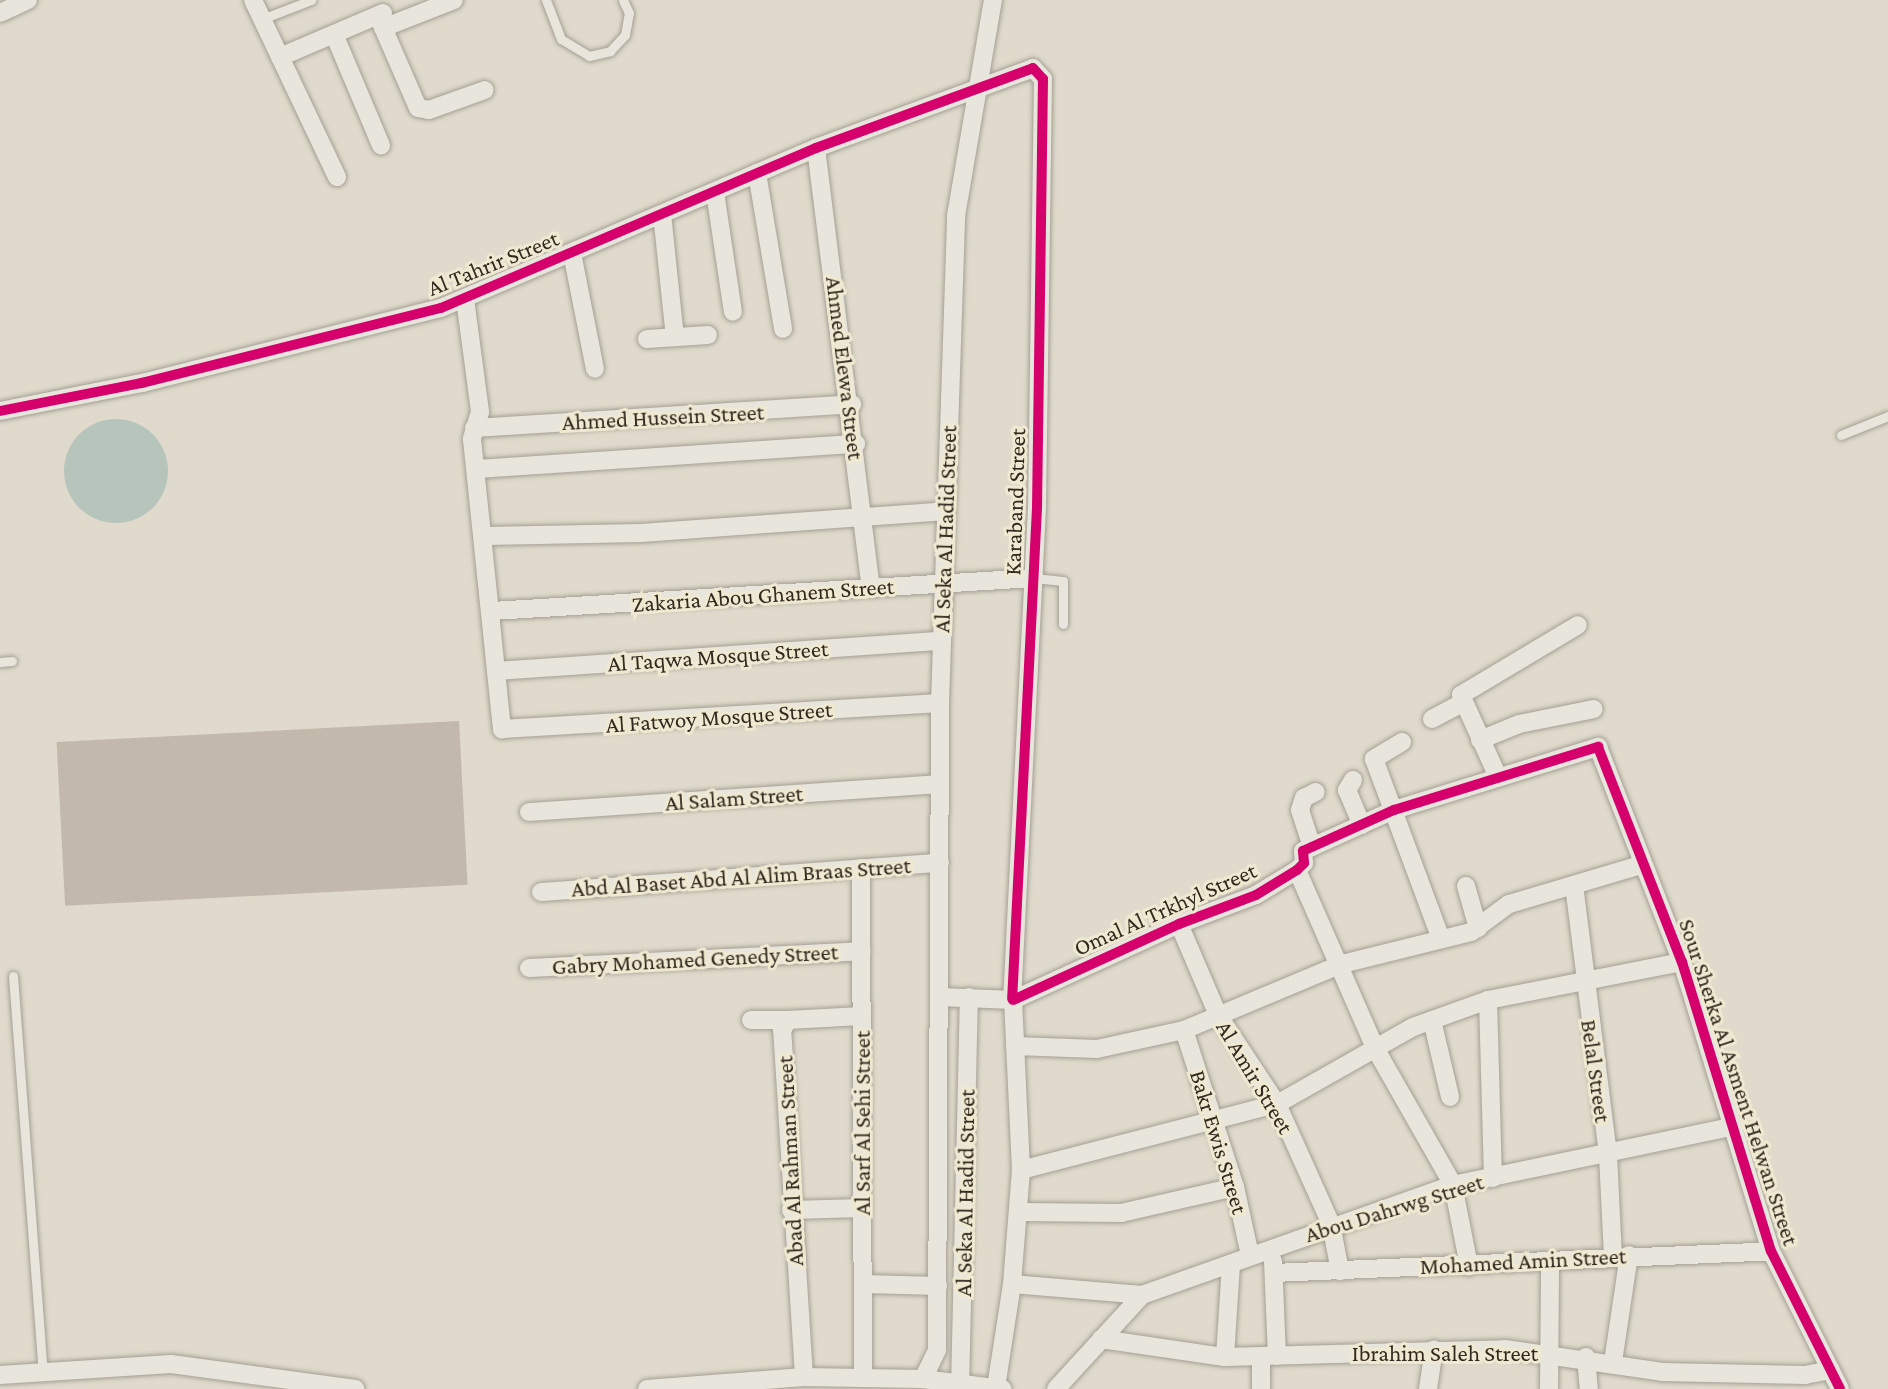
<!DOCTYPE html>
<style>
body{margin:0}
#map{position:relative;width:1888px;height:1389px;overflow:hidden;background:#dfdacb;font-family:"Crimson Pro",serif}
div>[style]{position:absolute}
.water>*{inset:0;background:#b6c4bc}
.round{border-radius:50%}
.building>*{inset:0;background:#c2b9ac;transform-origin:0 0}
.roads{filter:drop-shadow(0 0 2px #a49f94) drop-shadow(0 0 2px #a49f94)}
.service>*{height:9px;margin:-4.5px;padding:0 4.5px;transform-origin:4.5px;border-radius:4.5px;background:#e8e5dc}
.minor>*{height:18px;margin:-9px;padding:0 9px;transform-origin:9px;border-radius:9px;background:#e8e5dc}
.cycleway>*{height:10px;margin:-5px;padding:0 5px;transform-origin:5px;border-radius:5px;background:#d6006c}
span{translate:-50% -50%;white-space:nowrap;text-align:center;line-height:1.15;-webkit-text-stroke:6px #f0e9d1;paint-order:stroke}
.street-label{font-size:23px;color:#31281e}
</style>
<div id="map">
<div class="water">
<div class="round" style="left:64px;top:419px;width:104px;height:104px"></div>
</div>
<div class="building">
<div style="left:459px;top:721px;width:164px;height:403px;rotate:87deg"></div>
</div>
<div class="roads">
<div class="service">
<div style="left:546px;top:0;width:42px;rotate:69deg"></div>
<div style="left:561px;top:39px;width:33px;rotate:31deg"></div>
<div style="left:589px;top:56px;width:22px;rotate:-13deg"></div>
<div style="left:610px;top:51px;width:22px;rotate:-47deg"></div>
<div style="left:625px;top:35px;width:22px;rotate:-80deg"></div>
<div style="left:629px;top:13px;width:14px;rotate:-115deg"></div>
<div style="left:262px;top:19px;width:53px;rotate:-21.2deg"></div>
<div style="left:1841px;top:435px;width:51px;rotate:-22deg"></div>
<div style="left:1034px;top:578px;width:29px;rotate:6deg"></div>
<div style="left:1063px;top:581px;width:43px;rotate:90deg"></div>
<div style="left:0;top:662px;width:12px;rotate:-5deg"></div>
<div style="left:13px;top:976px;width:397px;rotate:85.7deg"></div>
</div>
<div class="minor">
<div style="left:253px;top:0;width:196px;rotate:64.6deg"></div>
<div style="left:0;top:13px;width:31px;rotate:-25deg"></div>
<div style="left:378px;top:16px;width:100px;rotate:66.5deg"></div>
<div style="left:418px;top:108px;width:11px;rotate:10deg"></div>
<div style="left:429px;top:110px;width:59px;rotate:-19.7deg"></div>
<div style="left:383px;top:28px;width:76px;rotate:-21.5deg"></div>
<div style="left:334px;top:34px;width:121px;rotate:67.1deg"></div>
<div style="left:280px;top:57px;width:112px;rotate:-23.1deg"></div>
<div style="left:816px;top:148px;width:443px;rotate:82.9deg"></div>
<div style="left:757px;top:173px;width:158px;rotate:80.5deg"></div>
<div style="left:715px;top:192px;width:121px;rotate:81.5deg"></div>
<div style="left:662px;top:214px;width:124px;rotate:84deg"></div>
<div style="left:572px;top:253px;width:118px;rotate:78.8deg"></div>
<div style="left:465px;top:299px;width:114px;rotate:82.4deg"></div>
<div style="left:480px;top:412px;width:28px;rotate:107deg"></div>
<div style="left:472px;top:439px;width:292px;rotate:84.1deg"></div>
<div style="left:502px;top:729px;width:439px;rotate:-3.4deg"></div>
<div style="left:647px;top:339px;width:61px;rotate:-3.8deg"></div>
<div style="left:0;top:411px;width:145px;rotate:-11.2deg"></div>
<div style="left:142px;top:383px;width:308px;rotate:-14.1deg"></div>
<div style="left:441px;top:308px;width:408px;rotate:-23.1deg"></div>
<div style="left:816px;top:148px;width:231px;rotate:-20.2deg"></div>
<div style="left:1033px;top:68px;width:15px;rotate:48deg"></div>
<div style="left:1043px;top:79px;width:429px;rotate:90.8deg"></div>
<div style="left:1037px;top:508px;width:491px;rotate:92.9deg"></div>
<div style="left:474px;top:428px;width:379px;rotate:-3.6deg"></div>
<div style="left:477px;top:469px;width:380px;rotate:-3.8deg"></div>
<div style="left:485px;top:536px;width:156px;rotate:-1.1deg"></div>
<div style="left:641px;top:533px;width:306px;rotate:-4.1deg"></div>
<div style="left:492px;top:611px;width:543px;rotate:-3.48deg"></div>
<div style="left:496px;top:671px;width:446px;rotate:-3.9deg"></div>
<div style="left:1432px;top:719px;width:34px;rotate:-28deg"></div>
<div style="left:1480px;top:740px;width:42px;rotate:-22.3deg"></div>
<div style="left:1519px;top:724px;width:76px;rotate:-11.3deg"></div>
<div style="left:1402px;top:742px;width:33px;rotate:149deg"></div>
<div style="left:1374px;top:759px;width:192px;rotate:69.6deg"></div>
<div style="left:1498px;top:777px;width:90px;rotate:-114.3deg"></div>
<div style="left:1461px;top:695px;width:136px;rotate:-30.9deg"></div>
<div style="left:1353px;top:780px;width:12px;rotate:121deg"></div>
<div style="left:1347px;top:790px;width:38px;rotate:67deg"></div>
<div style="left:529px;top:812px;width:411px;rotate:-3.9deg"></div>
<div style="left:1312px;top:847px;width:39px;rotate:-108deg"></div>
<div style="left:1300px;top:810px;width:13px;rotate:-72deg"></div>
<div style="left:1304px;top:798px;width:13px;rotate:-27deg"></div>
<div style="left:861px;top:868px;width:510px;rotate:89.78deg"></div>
<div style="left:1297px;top:870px;width:194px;rotate:66.3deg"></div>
<div style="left:1375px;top:1048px;width:158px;rotate:60.3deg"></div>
<div style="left:1453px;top:1185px;width:83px;rotate:78.8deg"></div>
<div style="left:1574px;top:885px;width:272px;rotate:82.8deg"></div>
<div style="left:1608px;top:1155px;width:101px;rotate:87.2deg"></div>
<div style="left:1466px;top:886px;width:44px;rotate:74.1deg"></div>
<div style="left:541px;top:892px;width:400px;rotate:-4.2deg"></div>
<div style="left:1179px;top:924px;width:99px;rotate:66.8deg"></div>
<div style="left:1218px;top:1015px;width:107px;rotate:56.5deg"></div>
<div style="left:1277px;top:1104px;width:132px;rotate:65.8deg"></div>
<div style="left:1331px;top:1224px;width:48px;rotate:79.2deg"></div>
<div style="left:529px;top:968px;width:333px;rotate:-2.9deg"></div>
<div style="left:940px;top:997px;width:73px;rotate:2.4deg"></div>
<div style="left:1013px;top:1000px;width:170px;rotate:87.3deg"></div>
<div style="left:1021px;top:1170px;width:114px;rotate:94.5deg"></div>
<div style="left:1012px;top:1284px;width:104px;rotate:98.8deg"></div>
<div style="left:1013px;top:1000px;width:183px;rotate:-24.6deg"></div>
<div style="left:1179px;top:924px;width:82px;rotate:-20.6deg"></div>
<div style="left:1256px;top:895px;width:48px;rotate:-31.4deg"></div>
<div style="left:1297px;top:870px;width:10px;rotate:-45deg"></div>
<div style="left:1304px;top:863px;width:12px;rotate:-95deg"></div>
<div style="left:1303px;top:851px;width:100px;rotate:-24.3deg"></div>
<div style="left:1394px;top:810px;width:214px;rotate:-17.2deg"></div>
<div style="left:1598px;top:747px;width:231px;rotate:68.7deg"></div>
<div style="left:1682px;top:962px;width:302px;rotate:72.9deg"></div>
<div style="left:1771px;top:1251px;width:154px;rotate:63.4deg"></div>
<div style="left:1488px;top:1000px;width:178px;rotate:88.4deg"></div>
<div style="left:751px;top:1020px;width:37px"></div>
<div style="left:1432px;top:1020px;width:79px;rotate:76.8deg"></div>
<div style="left:1184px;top:1030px;width:165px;rotate:72deg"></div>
<div style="left:1235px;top:1187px;width:70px;rotate:77.6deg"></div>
<div style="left:1015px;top:1046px;width:82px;rotate:2.1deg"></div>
<div style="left:1097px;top:1049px;width:89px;rotate:-12.3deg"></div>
<div style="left:1184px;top:1030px;width:171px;rotate:-22.7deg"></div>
<div style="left:1342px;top:964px;width:133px;rotate:-13.9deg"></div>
<div style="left:1471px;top:932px;width:47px;rotate:-36.4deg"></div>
<div style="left:1509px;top:904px;width:138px;rotate:-16.5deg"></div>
<div style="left:1021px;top:1170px;width:264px;rotate:-14.5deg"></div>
<div style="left:1277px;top:1104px;width:156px;rotate:-29.5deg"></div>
<div style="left:1413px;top:1027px;width:80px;rotate:-19.8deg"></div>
<div style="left:1488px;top:1000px;width:198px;rotate:-11.1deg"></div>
<div style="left:791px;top:1210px;width:71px;rotate:-1.6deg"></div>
<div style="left:1018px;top:1212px;width:103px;rotate:0.6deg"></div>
<div style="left:1121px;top:1213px;width:117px;rotate:-12.8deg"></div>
<div style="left:1273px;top:1261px;width:95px;rotate:87.6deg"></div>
<div style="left:1274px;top:1273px;width:497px;rotate:-2.5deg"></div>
<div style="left:863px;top:1284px;width:75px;rotate:1.5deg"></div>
<div style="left:1012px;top:1284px;width:130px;rotate:4.8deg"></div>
<div style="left:1101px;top:1339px;width:125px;rotate:8.3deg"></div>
<div style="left:1225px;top:1357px;width:280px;rotate:-1.6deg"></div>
<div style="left:1505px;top:1349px;width:159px;rotate:8.3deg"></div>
<div style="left:1662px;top:1372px;width:143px;rotate:1.2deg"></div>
<div style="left:1805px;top:1375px;width:26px;rotate:-11deg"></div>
<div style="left:1261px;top:1356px;width:33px;rotate:90deg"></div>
<div style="left:1225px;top:1357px;width:93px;rotate:-86.3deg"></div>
<div style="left:1586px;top:1357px;width:32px;rotate:85deg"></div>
<div style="left:1613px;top:1362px;width:108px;rotate:-81.5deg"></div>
<div style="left:0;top:1375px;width:171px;rotate:-3.7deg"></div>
<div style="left:171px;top:1364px;width:186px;rotate:7.7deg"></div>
<div style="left:804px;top:1377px;width:348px;rotate:-93.6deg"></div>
<div style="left:782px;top:1030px;width:12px;rotate:-59deg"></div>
<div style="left:788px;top:1020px;width:73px;rotate:-3.1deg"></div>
<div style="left:923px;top:1379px;width:32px;rotate:-64deg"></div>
<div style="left:937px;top:1350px;width:647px;rotate:-89.73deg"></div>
<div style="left:940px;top:703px;width:487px;rotate:-88.1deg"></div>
<div style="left:956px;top:216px;width:219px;rotate:-80.3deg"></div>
<div style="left:647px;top:1389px;width:157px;rotate:-4.4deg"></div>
<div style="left:804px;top:1377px;width:119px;rotate:1deg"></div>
<div style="left:923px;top:1379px;width:80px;rotate:7.2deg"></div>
<div style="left:960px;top:1389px;width:392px;rotate:-88.7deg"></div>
<div style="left:1056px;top:1389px;width:127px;rotate:-47.5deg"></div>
<div style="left:1142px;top:1295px;width:330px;rotate:-19.5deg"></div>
<div style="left:1453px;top:1185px;width:288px;rotate:-11.8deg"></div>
<div style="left:1428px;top:1389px;width:40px;rotate:-81.5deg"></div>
<div style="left:1549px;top:1389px;width:127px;rotate:-89.5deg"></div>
</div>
</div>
<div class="cycleway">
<div style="left:0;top:411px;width:145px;rotate:-11.2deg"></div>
<div style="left:142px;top:383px;width:308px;rotate:-14.1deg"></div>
<div style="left:441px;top:308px;width:408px;rotate:-23.1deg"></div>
<div style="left:816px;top:148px;width:231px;rotate:-20.2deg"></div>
<div style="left:1033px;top:68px;width:15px;rotate:48deg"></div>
<div style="left:1043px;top:79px;width:429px;rotate:90.8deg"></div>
<div style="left:1037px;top:508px;width:491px;rotate:92.9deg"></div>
<div style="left:1013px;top:1000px;width:183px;rotate:-24.6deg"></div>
<div style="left:1179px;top:924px;width:82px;rotate:-20.6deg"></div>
<div style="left:1256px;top:895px;width:48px;rotate:-31.4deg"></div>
<div style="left:1297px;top:870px;width:10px;rotate:-45deg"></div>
<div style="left:1304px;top:863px;width:12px;rotate:-95deg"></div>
<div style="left:1303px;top:851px;width:100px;rotate:-24.3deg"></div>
<div style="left:1394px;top:810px;width:214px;rotate:-17.2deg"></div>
<div style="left:1598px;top:747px;width:231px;rotate:68.7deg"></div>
<div style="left:1682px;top:962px;width:302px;rotate:72.9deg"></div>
<div style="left:1771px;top:1251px;width:154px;rotate:63.4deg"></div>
</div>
<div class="street-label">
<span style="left:493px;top:263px;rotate:-22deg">Al Tahrir Street</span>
<span style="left:845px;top:368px;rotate:83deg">Ahmed Elewa Street</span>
<span style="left:663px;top:417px;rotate:-3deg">Ahmed Hussein Street</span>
<span style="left:1015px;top:502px;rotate:-88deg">Karaband Street</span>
<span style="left:945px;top:529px;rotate:-88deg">Al Seka Al Hadid Street</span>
<span style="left:763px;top:595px;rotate:-4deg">Zakaria Abou Ghanem Street</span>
<span style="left:718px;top:656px;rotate:-4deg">Al Taqwa Mosque Street</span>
<span style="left:719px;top:717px;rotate:-4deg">Al Fatwoy Mosque Street</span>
<span style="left:734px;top:798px;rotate:-4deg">Al Salam Street</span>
<span style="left:741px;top:877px;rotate:-4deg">Abd Al Baset Abd Al Alim Braas Street</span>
<span style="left:1165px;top:909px;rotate:-24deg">Omal Al Trkhyl Street</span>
<span style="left:695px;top:959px;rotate:-3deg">Gabry Mohamed Genedy Street</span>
<span style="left:1596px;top:1071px;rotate:82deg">Belal Street</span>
<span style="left:1255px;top:1077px;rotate:59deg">Al Amir Street</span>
<span style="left:1739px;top:1082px;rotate:72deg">Sour Sherka Al Asment Helwan Street</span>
<span style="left:862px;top:1123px;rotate:-90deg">Al Sarf Al Sehi Street</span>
<span style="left:1219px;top:1142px;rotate:73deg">Bakr Ewis Street</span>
<span style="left:790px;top:1161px;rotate:-93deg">Abad Al Rahman Street</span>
<span style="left:965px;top:1193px;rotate:-89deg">Al Seka Al Hadid Street</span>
<span style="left:1394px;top:1208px;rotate:-17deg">Abou Dahrwg Street</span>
<span style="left:1523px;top:1261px;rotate:-3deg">Mohamed Amin Street</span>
<span style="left:1445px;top:1353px">Ibrahim Saleh Street</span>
</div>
</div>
